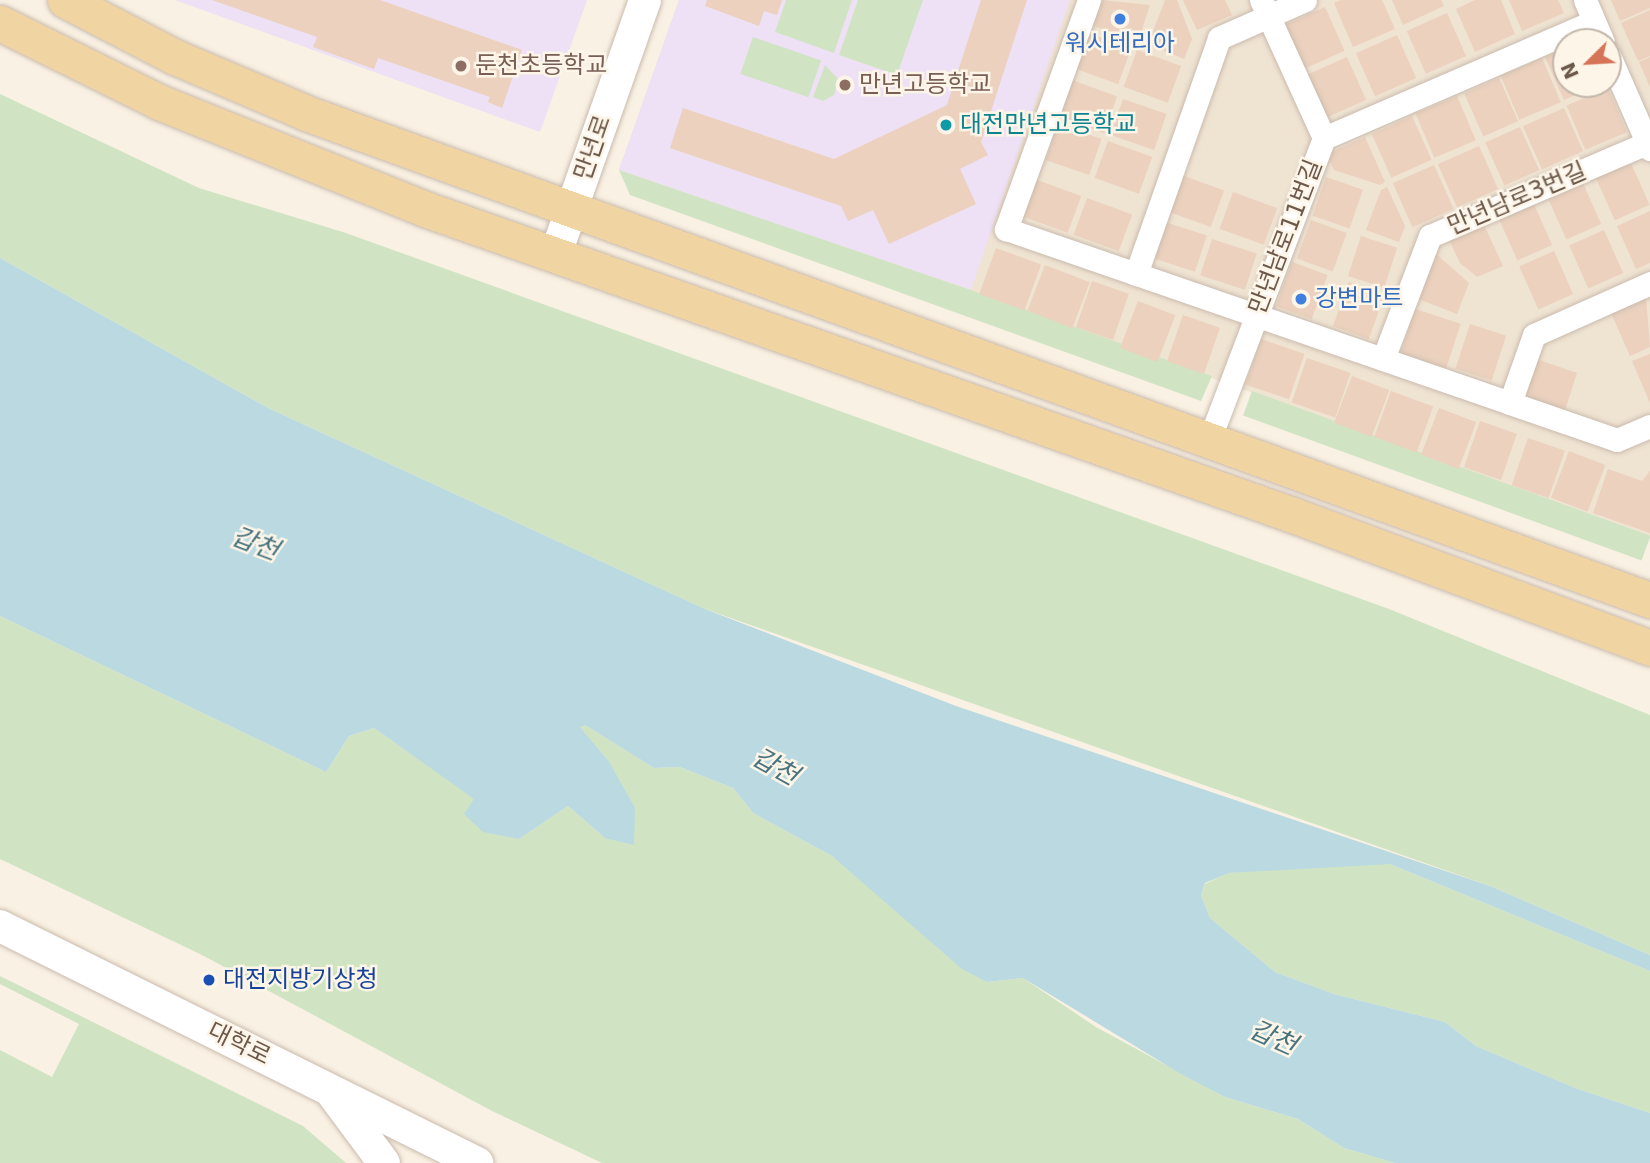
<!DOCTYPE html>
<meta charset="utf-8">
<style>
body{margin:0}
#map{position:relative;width:1650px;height:1163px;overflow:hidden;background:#f9f1e3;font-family:"DejaVu Sans","Noto Sans KR",sans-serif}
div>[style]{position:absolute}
.residential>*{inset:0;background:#efe3d2}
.education>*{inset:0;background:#eee0f5}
.green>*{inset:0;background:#d0e4c4;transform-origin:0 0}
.water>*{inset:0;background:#bad9e0}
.building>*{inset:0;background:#ebd1be;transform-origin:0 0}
.roads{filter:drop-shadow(0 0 2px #cabbae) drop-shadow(0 0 2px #cabbae)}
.street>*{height:23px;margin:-11.5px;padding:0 11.5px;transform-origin:11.5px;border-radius:11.5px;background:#fff}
.secondary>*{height:32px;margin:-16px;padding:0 16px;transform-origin:16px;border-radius:16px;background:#fff}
.primary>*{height:35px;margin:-17.5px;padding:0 17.5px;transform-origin:17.5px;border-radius:17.5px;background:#f0d5a3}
.dots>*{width:19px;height:19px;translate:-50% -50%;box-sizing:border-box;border:4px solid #fcf5e8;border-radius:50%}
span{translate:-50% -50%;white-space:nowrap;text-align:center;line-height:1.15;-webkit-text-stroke:5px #fcf5e8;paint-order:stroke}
.shop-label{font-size:24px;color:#366cbe}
.left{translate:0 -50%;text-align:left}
.education-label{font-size:24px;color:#785e54}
.culture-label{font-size:24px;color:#0d838f}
.street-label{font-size:24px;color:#6d594c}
.transit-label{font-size:24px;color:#164399}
.water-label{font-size:26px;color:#49747f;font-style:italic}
.north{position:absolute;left:1552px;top:28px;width:70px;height:70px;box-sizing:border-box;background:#fcf5e8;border:2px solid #c3b7aa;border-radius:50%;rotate:246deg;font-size:19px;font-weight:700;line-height:28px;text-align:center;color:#6d594c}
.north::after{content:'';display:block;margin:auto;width:24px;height:32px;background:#d57456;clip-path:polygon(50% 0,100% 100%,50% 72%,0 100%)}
</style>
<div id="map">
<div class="residential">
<div style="clip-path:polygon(evenodd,679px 0,1650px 0,1650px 538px,971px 290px,619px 170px,679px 0,1566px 42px,1608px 42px,1608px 84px,1566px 84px,1566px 42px)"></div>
</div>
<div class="education">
<div style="clip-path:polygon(175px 0,587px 0,540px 132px)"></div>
<div style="clip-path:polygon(679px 0,1070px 0,971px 290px,619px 170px)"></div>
</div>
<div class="green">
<div style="clip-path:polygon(786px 0,852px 0,834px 53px,775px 32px)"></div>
<div style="clip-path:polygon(858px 0,923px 0,897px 75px,839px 55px)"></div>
<div style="left:753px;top:37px;width:72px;height:39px;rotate:19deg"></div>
<div style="clip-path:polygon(825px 65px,839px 80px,834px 95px,823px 101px,813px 97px)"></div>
<div style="clip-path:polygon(0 94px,199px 188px,346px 233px,1389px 609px,1650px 715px,1650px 955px,1490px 886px,705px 609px,270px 409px,0 258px)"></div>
<div style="clip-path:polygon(619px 170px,971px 290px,1212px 376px,1201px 401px,630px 195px)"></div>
<div style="left:1252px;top:391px;width:424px;height:26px;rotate:20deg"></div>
<div style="clip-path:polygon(0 616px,326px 772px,349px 736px,374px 728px,475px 799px,519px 839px,568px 806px,605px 838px,608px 760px,579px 726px,585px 725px,654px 768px,680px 767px,733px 788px,753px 813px,832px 856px,987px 982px,1023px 978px,1096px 1027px,1225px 1097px,1298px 1119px,1344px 1148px,1395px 1163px,602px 1163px,492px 1111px,200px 954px,0 859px)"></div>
<div style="clip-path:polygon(1346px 864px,1390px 864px,1650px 971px,1650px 1113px,1575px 1088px,1476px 1046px,1445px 1022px,1334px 994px,1275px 972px,1210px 918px,1201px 895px,1205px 884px,1228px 873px)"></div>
<div style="clip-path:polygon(0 976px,303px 1126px,346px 1163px,0 1163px,0 1050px,52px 1077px,79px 1024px,0 984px)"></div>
</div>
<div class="water">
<div style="clip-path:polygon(0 258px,270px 409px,705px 609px,956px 706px,1490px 886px,1650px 955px,1650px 971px,1390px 864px,1229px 873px,1205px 883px,1201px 895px,1210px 918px,1275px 972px,1334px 994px,1445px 1022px,1476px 1046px,1575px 1088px,1650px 1113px,1650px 1163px,1395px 1163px,1344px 1148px,1298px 1119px,1225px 1097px,1181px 1074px,1023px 978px,987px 982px,962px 969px,832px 856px,753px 813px,733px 788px,680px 767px,654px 768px,585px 725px,580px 727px,608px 760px,635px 808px,634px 845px,605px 838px,568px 806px,519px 839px,483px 832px,464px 814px,474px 799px,374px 728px,349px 736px,326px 772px,0 616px)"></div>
</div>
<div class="building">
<div style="clip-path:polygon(212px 0,380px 0,522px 50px,502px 108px,488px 102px,490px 97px,378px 58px,374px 69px,313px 47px,317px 37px)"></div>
<div style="clip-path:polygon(707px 0,782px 0,777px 15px,764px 11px,759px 26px,705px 6px)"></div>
<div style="clip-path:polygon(981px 0,1027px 0,981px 142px,988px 155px,960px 169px,976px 204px,889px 244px,873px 210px,848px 221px,841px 206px,670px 148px,683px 108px,834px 159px,947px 105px)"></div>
<div style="clip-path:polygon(1102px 0,1150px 5px,1138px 42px,1093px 26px)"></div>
<div style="clip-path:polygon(1165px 0,1177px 0,1192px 39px,1184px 59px,1148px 44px)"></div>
<div style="clip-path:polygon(1183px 0,1225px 0,1232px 15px,1197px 30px)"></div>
<div style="clip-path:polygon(1341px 0,1382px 0,1395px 29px,1353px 47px,1334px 3px)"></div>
<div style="clip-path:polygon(1392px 0,1441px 0,1444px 6px,1403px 25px)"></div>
<div style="clip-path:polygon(1475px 0,1501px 0,1515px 34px,1475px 52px,1456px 9px)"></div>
<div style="clip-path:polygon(1509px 0,1558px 0,1564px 13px,1522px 31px)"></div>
<div style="clip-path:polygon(1611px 0,1650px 0,1650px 8px,1620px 21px)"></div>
<div style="left:1325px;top:7px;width:48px;height:45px;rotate:66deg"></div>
<div style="clip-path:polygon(1650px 10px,1650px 56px,1638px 61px,1621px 23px)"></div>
<div style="left:1447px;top:13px;width:47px;height:44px;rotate:66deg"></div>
<div style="left:1086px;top:32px;width:48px;height:38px;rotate:20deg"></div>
<div style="left:1397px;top:35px;width:47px;height:45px;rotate:66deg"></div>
<div style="clip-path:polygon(1566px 48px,1566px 84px,1601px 84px,1564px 100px,1545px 57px)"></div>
<div style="left:1137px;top:50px;width:47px;height:39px;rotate:20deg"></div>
<div style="left:1347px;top:57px;width:47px;height:45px;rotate:66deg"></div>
<div style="clip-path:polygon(1650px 57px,1650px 87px,1639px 62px)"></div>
<div style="left:1542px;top:58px;width:48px;height:45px;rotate:67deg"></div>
<div style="left:1499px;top:78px;width:47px;height:38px;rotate:66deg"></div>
<div style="left:1072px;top:80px;width:48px;height:39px;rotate:20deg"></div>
<div style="left:1608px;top:88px;width:48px;height:45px;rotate:67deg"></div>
<div style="left:1457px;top:96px;width:48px;height:45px;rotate:67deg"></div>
<div style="left:1123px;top:99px;width:46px;height:38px;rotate:19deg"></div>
<div style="left:1564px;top:108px;width:47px;height:45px;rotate:66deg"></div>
<div style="left:1412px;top:116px;width:48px;height:44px;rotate:66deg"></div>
<div style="left:1058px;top:124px;width:46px;height:38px;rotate:19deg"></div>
<div style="left:1520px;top:127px;width:47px;height:38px;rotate:66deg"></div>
<div style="clip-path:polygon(1365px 137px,1385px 182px,1380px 185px,1334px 170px,1327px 154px)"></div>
<div style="left:1108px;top:141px;width:47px;height:39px;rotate:20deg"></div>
<div style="left:1479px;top:146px;width:47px;height:45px;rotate:66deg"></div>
<div style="left:1630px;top:161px;width:48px;height:38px;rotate:66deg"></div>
<div style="left:1434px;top:165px;width:48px;height:45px;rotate:66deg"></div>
<div style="left:1179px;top:174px;width:48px;height:39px;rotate:20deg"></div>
<div style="left:1326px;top:177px;width:39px;height:41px;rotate:19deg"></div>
<div style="left:1037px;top:180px;width:47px;height:39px;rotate:20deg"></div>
<div style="left:1582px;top:181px;width:47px;height:38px;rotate:66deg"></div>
<div style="clip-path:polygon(1387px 187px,1405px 226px,1399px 242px,1366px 230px,1381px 190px)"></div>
<div style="left:1233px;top:192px;width:47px;height:39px;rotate:20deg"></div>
<div style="left:1087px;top:198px;width:48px;height:39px;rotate:20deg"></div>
<div style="left:1533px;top:202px;width:47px;height:38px;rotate:66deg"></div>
<div style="clip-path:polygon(1650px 211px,1650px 263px,1636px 269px,1617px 226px)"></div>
<div style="left:1311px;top:220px;width:38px;height:41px;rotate:20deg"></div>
<div style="left:1162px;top:221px;width:47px;height:38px;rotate:18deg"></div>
<div style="clip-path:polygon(1484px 225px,1503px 266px,1477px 277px,1460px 263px,1449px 240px)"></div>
<div style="left:1604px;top:230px;width:47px;height:38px;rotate:66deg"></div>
<div style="left:1361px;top:236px;width:38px;height:42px;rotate:18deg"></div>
<div style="left:1212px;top:239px;width:47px;height:38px;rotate:18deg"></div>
<div style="left:996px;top:248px;width:48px;height:49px;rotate:20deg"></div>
<div style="clip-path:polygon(1433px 251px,1469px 283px,1457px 314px,1416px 298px)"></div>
<div style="left:1554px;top:251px;width:47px;height:38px;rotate:66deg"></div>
<div style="left:1292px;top:262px;width:38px;height:47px;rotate:20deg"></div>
<div style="left:1045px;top:265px;width:48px;height:49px;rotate:21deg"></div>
<div style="left:1092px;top:281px;width:39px;height:49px;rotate:19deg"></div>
<div style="left:1349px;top:282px;width:38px;height:47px;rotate:20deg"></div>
<div style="clip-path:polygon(1646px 297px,1650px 347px,1630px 356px,1611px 313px)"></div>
<div style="left:1138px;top:301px;width:40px;height:50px;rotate:21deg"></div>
<div style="left:1415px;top:309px;width:48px;height:47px;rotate:18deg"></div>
<div style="left:1183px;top:315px;width:39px;height:49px;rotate:19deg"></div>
<div style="left:1470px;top:324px;width:38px;height:47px;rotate:18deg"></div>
<div style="left:1261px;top:339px;width:46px;height:48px;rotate:19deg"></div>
<div style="clip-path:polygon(1650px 354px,1650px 403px,1632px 361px)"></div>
<div style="left:1307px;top:358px;width:46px;height:47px;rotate:19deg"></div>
<div style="clip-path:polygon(1533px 358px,1577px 373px,1564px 413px,1529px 401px,1522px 391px)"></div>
<div style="left:1352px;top:376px;width:40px;height:50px;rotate:21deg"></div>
<div style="left:1391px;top:391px;width:45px;height:49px;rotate:20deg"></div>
<div style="left:1439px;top:408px;width:40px;height:50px;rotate:21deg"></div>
<div style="left:1480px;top:421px;width:39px;height:49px;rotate:19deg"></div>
<div style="left:1528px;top:438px;width:39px;height:50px;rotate:19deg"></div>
<div style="left:1569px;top:451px;width:39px;height:50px;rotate:21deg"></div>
<div style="clip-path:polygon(1608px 469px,1642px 481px,1650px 471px,1650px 533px,1593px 513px)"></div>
</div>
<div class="roads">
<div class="street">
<div style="left:1089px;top:0;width:244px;rotate:109.9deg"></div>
<div style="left:1006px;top:229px;width:646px;rotate:19.05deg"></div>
<div style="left:1617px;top:440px;width:36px;rotate:-23deg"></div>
<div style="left:1585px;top:0;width:46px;rotate:66.8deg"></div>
<div style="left:1608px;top:53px;width:105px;rotate:66.4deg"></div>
<div style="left:1324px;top:138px;width:294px;rotate:-23.4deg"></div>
<div style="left:1136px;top:274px;width:250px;rotate:-70.6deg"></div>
<div style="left:1219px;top:38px;width:94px;rotate:-23.8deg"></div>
<div style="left:1383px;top:359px;width:132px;rotate:-69.1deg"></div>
<div style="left:1430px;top:236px;width:236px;rotate:-23.2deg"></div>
<div style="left:1510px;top:403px;width:72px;rotate:-70.6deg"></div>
<div style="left:1534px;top:335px;width:127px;rotate:-24.1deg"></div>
<div style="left:1210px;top:438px;width:321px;rotate:-69.2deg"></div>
<div style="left:1324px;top:138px;width:152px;rotate:-114.5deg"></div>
</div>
<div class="secondary">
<div style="left:555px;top:256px;width:271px;rotate:-70.6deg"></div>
<div style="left:0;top:926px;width:533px;rotate:26.42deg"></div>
<div style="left:332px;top:1093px;width:87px;rotate:53.4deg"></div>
</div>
<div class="primary">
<div style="left:65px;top:0;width:124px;rotate:27.4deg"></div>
<div style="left:175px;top:57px;width:142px;rotate:23.1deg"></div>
<div style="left:306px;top:113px;width:1430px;rotate:19.92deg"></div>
<div style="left:0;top:23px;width:178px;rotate:26.4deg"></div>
<div style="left:159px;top:102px;width:287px;rotate:21.9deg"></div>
<div style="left:425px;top:209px;width:920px;rotate:19.42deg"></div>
<div style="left:1293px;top:515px;width:381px;rotate:20.4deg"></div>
</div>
</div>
<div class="dots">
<div style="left:1120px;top:19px;background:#3f7fe0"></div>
<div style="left:461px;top:66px;background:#8d6e63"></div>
<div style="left:845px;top:85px;background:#8d6e63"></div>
<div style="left:946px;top:125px;background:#0f9aa8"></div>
<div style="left:1301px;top:299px;background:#3f7fe0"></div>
<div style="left:209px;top:980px;background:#1a4fb4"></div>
</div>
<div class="shop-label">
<span style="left:1120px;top:44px">워시테리아</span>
<span class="left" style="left:1315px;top:299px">강변마트</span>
</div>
<div class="education-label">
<span class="left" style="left:475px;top:66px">둔천초등학교</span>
<span class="left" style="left:859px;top:85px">만년고등학교</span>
</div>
<div class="culture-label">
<span class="left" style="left:960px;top:125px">대전만년고등학교</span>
</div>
<div class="street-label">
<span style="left:593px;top:148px;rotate:-71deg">만년로</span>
<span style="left:1517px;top:199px;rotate:-23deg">만년남로3번길</span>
<span style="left:1286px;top:237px;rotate:-69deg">만년남로11번길</span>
<span style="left:239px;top:1044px;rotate:26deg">대학로</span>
</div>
<div class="transit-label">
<span class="left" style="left:223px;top:980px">대전지방기상청</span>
</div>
<div class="water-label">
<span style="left:255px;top:544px;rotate:21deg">갑천</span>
<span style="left:775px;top:767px;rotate:29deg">갑천</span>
<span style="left:1273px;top:1038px;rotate:24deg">갑천</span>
</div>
<div class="north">N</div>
</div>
